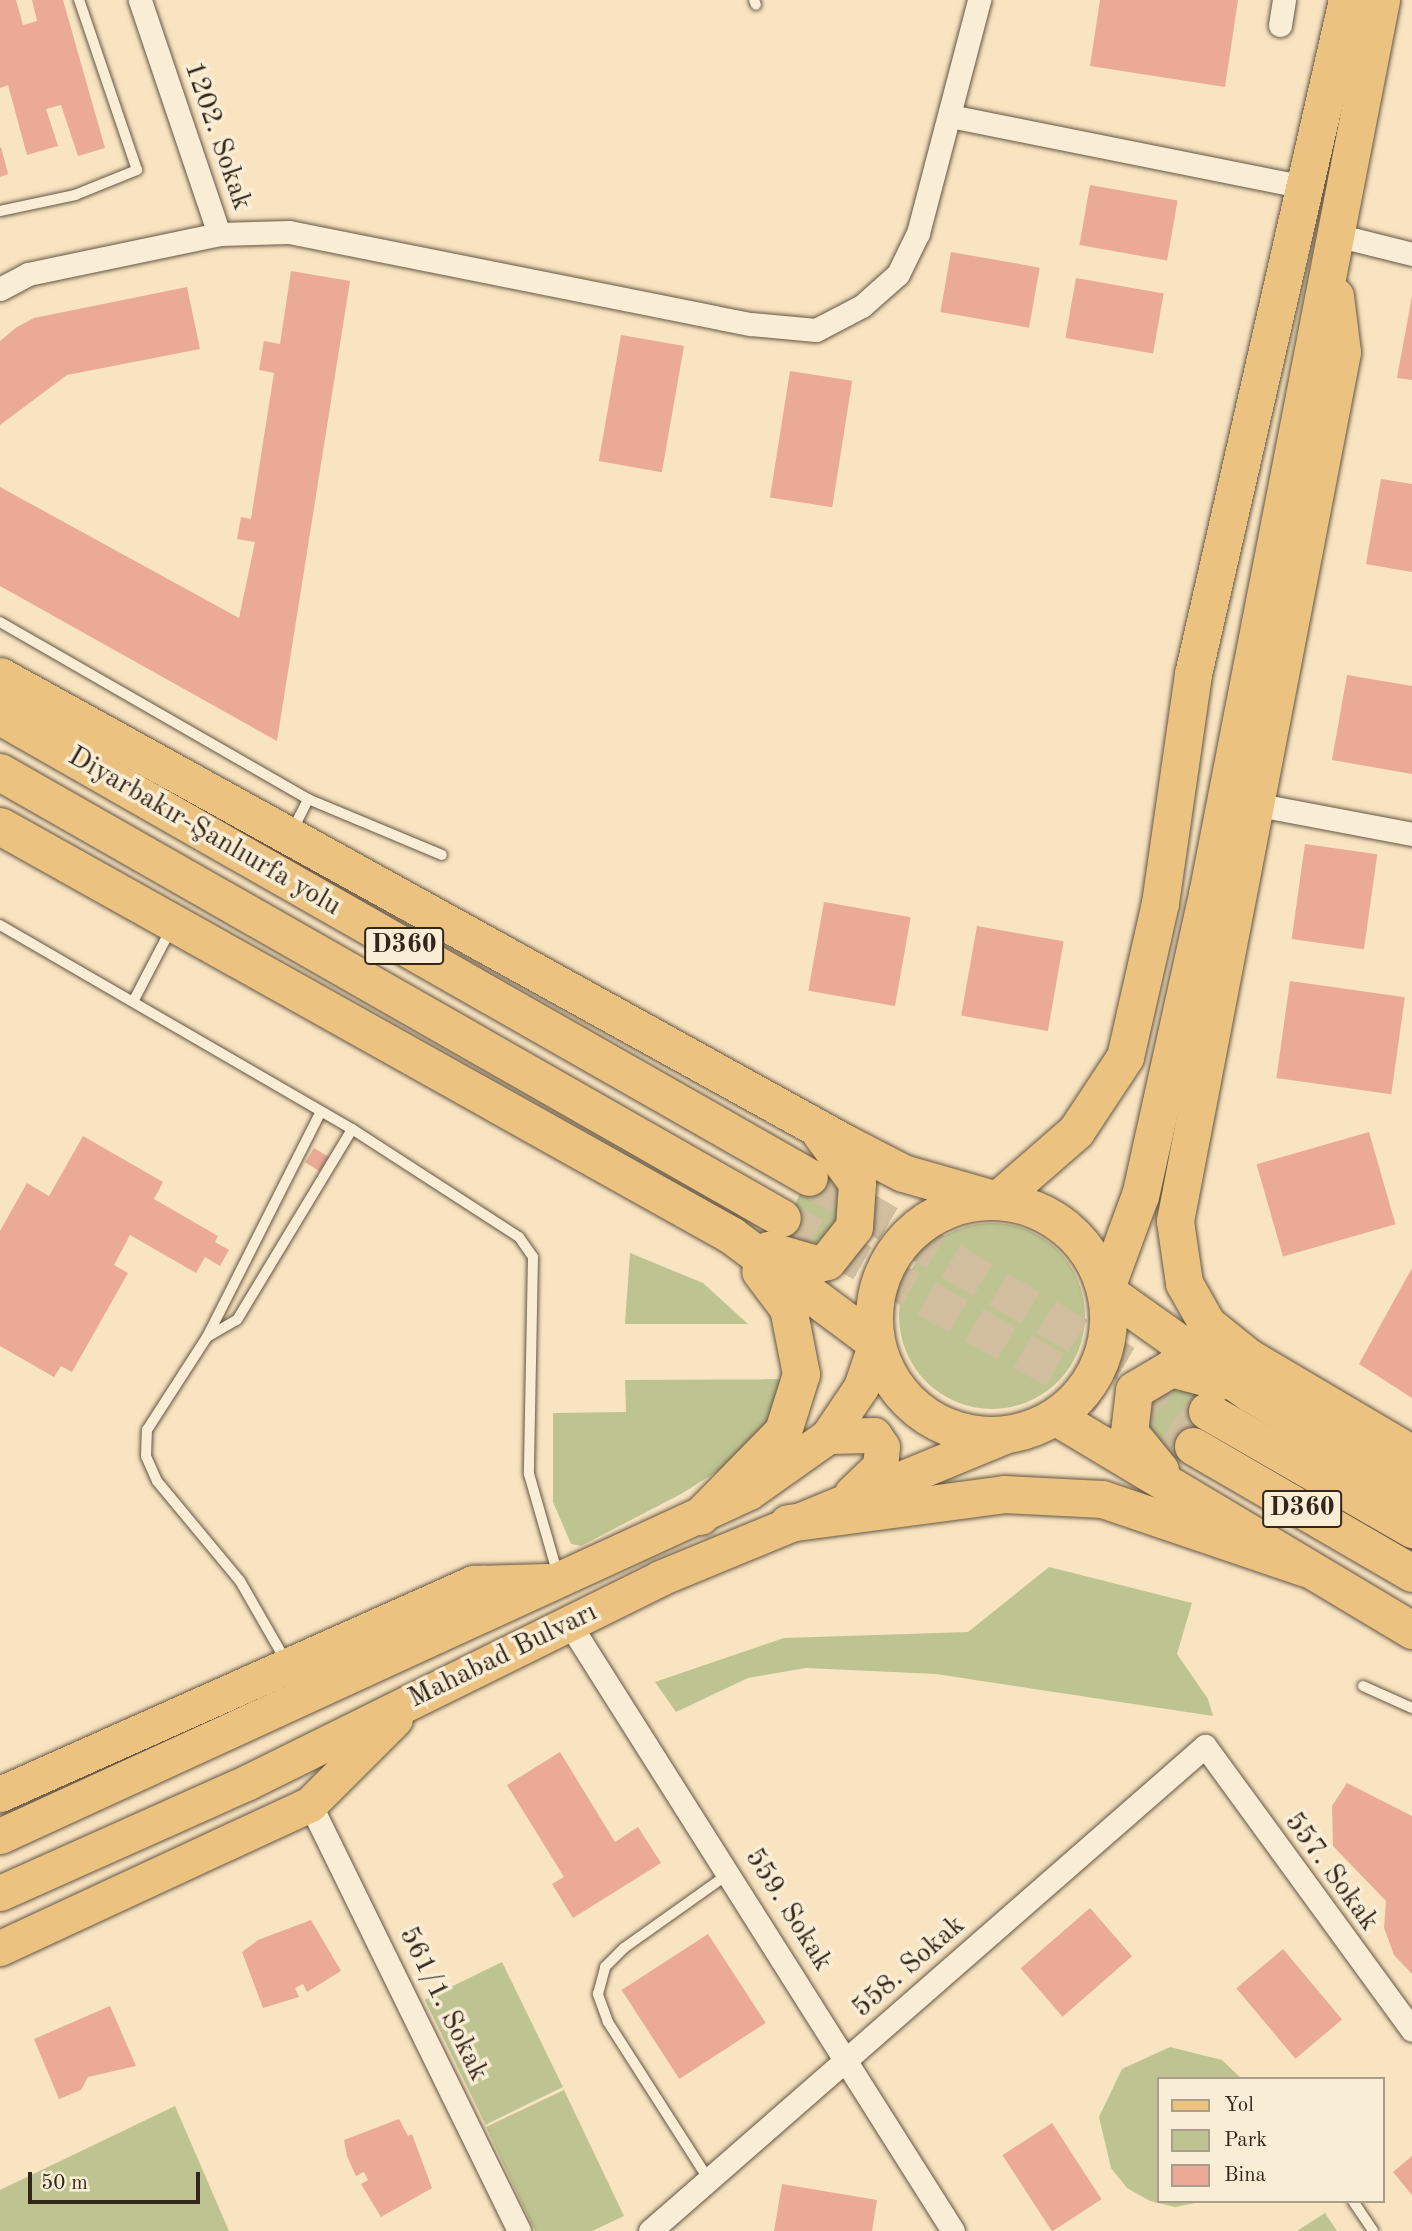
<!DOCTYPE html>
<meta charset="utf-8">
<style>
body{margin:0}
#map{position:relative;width:1412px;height:2231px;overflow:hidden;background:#f8e4c0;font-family:"Old Standard TT",serif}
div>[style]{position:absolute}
.green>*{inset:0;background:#bec491;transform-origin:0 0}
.round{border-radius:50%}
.building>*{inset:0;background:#eaaa95;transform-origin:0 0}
.trunk-tunnel>*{height:37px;margin-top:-18.5px;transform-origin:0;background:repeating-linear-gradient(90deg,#d0be9f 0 37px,transparent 0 55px)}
.roads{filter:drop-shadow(0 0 2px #645644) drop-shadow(0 0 2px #645644)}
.service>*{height:10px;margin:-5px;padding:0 5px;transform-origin:5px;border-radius:5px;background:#faedd6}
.minor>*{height:23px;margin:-11.5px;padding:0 11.5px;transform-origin:11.5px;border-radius:11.5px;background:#faedd6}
.primary>*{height:35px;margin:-17.5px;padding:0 17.5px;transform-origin:17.5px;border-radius:17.5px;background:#ecc280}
.trunk>*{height:37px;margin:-18.5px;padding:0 18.5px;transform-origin:18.5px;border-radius:18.5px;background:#ecc280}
.trunk>.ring{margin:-18.5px;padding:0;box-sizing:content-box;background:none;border:37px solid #ecc280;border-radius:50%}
span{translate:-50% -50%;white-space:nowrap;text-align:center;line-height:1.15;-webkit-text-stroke:7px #faedd6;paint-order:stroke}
.shield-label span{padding:2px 5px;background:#faedd6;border:2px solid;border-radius:5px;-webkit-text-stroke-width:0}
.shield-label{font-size:26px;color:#32261a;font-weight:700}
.street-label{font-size:28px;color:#32261a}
.legend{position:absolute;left:1157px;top:2077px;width:228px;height:126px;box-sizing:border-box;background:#faedd6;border:2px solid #aa9d8b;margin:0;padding:9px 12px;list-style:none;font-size:21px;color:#32261a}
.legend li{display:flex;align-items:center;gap:14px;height:35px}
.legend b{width:35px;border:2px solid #aa9d8b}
.scale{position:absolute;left:28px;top:2172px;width:172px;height:32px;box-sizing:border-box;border:4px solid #32261a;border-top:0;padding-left:9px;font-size:21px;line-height:24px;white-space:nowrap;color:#32261a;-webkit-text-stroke:5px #faedd6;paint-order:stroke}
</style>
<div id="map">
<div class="green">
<div style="clip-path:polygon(815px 1163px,833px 1178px,844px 1211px,829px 1236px,809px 1246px,777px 1241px)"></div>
<div class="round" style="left:899px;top:1223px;width:186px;height:186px"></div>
<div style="clip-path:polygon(630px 1253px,703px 1283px,748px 1324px,625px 1324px)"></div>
<div style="clip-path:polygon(792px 1379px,750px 1451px,681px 1494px,581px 1546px,571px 1544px,553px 1502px,553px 1413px,626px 1412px,625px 1380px)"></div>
<div style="clip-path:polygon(1183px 1383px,1206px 1389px,1164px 1462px,1143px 1440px,1148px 1401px)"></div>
<div style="clip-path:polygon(1049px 1567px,1192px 1603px,1177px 1654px,1208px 1699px,1213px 1716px,936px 1674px,806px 1668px,748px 1678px,676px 1712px,655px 1682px,784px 1638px,968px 1632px)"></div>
<div style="left:502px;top:1962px;width:139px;height:86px;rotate:64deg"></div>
<div style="clip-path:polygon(1170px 2047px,1222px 2060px,1242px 2079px,1158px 2079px,1158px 2201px,1205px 2201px,1175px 2207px,1150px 2201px,1127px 2188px,1111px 2168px,1099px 2117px,1122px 2069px)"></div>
<div style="clip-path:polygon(564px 2090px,624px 2216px,592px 2231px,535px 2231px,486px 2127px)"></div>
<div style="clip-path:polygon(175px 2106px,229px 2231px,0 2231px,0 2190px)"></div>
<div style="clip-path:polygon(1325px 2213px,1337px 2231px,1297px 2231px)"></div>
</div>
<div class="building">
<div style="clip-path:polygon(0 0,16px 0,23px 25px,37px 21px,32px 0,63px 0,105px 148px,78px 156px,61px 105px,46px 109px,58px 146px,27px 155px,8px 85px,0 88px)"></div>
<div style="clip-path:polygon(1100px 0,1238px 0,1225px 87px,1090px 66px)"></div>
<div style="clip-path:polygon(1px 147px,8px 174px,0 177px,0 148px)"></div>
<div style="left:1090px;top:185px;width:89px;height:61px;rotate:10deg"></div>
<div style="left:951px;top:252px;width:90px;height:61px;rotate:10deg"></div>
<div style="clip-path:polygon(291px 271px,350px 281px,277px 741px,0 586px,0 487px,239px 618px,255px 542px,237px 539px,241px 517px,251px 519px,274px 373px,259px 370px,264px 341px,280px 344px)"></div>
<div style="left:1076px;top:278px;width:89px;height:61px;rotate:10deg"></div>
<div style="clip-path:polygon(187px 287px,200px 349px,67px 375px,0 425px,0 341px,17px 327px,34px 318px)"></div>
<div style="clip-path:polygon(1412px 296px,1412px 380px,1397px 378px)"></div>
<div style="left:621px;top:335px;width:64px;height:128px;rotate:10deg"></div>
<div style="left:790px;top:371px;width:63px;height:128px;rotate:9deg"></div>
<div style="clip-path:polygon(1381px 479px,1412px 484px,1412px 572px,1366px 564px)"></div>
<div style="clip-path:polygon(1347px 675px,1412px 686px,1412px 774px,1332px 760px)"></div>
<div style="left:1305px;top:844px;width:73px;height:96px;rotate:8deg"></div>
<div style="left:824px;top:902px;width:88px;height:90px;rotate:10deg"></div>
<div style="left:977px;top:926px;width:88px;height:91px;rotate:10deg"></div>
<div style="left:1290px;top:981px;width:116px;height:98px;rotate:8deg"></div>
<div style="left:1369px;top:1132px;width:96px;height:117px;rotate:74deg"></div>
<div style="clip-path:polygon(83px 1136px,163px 1182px,154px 1199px,218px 1236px,215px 1242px,229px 1250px,220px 1266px,205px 1257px,196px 1273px,130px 1235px,114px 1265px,128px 1273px,72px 1372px,61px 1366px,54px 1377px,0 1346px,0 1231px,27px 1183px,49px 1196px)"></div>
<div style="left:314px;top:1148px;width:17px;height:17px;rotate:31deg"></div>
<div style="clip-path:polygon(1412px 1268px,1412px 1398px,1359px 1364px)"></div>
<div style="clip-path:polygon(560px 1752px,615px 1842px,638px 1827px,661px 1863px,573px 1918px,552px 1884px,564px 1877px,507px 1785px)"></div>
<div style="clip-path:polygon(1347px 1783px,1412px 1816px,1412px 1974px,1394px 1955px,1384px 1928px,1386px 1901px,1333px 1846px,1332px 1806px)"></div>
<div style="left:1090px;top:1908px;width:64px;height:92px;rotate:49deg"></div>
<div style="clip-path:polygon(311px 1920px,341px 1971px,307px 1992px,303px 1984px,295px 1988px,299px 1997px,263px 2008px,242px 1952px,258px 1940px)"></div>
<div style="left:708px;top:1934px;width:106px;height:103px;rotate:57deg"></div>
<div style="left:1283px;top:1949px;width:92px;height:61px;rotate:50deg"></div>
<div style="clip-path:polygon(110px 2006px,136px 2066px,88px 2077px,81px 2090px,59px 2099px,34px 2039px)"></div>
<div style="clip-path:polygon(399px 2119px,408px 2136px,412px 2134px,432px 2188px,381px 2217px,361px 2184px,368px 2180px,364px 2172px,356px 2176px,347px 2156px,344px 2140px)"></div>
<div style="left:1052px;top:2123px;width:91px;height:59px;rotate:57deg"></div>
<div style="clip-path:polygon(1412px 2156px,1412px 2195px,1393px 2172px)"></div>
<div style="clip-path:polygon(782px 2184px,877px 2200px,872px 2231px,774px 2231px)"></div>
</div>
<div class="trunk-tunnel">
<div style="left:809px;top:1177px;width:462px;rotate:30.5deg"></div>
<div style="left:782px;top:1218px;width:470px;rotate:29deg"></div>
</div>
<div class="roads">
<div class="service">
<div style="left:754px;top:0;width:5px;rotate:68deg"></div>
<div style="left:0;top:211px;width:77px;rotate:-12deg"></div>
<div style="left:75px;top:195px;width:67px;rotate:-22deg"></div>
<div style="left:137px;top:170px;width:180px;rotate:-108.8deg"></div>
<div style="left:0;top:622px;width:355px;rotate:29.9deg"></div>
<div style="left:308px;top:799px;width:145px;rotate:22.7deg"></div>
<div style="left:292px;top:831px;width:36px;rotate:-63deg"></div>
<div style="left:0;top:925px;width:407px;rotate:30.1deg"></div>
<div style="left:352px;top:1129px;width:199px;rotate:32.9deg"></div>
<div style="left:519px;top:1237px;width:24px;rotate:55deg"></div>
<div style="left:533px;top:1257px;width:217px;rotate:91.1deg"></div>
<div style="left:529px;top:1474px;width:105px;rotate:74deg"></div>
<div style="left:134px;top:1000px;width:82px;rotate:-62.5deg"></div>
<div style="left:207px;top:1337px;width:34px;rotate:-30deg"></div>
<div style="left:237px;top:1320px;width:223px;rotate:-58.9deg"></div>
<div style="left:287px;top:1663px;width:95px;rotate:-119.8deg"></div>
<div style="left:240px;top:1581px;width:130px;rotate:-129.7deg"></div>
<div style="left:157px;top:1481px;width:27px;rotate:-114deg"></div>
<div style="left:146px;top:1456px;width:26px;rotate:-88deg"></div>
<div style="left:147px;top:1430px;width:111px;rotate:-57.2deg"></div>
<div style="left:207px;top:1337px;width:249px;rotate:-63.2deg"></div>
<div style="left:1363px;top:1686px;width:54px;rotate:24.2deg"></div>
<div style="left:709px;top:2180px;width:188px;rotate:-122.6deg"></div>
<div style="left:608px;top:2022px;width:30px;rotate:-110deg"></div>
<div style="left:598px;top:1994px;width:28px;rotate:-75deg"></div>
<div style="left:605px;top:1967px;width:27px;rotate:-45deg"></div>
<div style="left:624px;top:1948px;width:128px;rotate:-35.4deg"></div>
<div style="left:1353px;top:2201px;width:36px;rotate:56deg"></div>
</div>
<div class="minor">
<div style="left:1280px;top:25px;width:25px;rotate:-81deg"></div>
<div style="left:950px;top:116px;width:362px;rotate:11.3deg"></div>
<div style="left:219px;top:234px;width:70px;rotate:-1.6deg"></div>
<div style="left:289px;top:232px;width:471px;rotate:11.3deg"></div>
<div style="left:751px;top:324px;width:65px;rotate:5.3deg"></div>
<div style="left:816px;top:330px;width:52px;rotate:-27.6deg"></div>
<div style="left:862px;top:306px;width:48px;rotate:-41.6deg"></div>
<div style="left:898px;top:274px;width:46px;rotate:-64deg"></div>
<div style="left:918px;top:233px;width:241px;rotate:-75.3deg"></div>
<div style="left:1336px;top:235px;width:78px;rotate:14deg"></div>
<div style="left:0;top:289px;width:32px;rotate:-28deg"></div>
<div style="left:28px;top:274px;width:195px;rotate:-11.8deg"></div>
<div style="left:219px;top:234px;width:247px;rotate:-108.7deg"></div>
<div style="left:1259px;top:805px;width:156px;rotate:10.7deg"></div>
<div style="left:569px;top:1623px;width:719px;rotate:57.72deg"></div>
<div style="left:310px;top:1804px;width:475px;rotate:63.9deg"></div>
<div style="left:650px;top:2231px;width:737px;rotate:-41.15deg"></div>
<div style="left:1205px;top:1746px;width:351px;rotate:53.9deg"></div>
</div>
<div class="primary">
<div style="left:828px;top:1436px;width:46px;rotate:-1.2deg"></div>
<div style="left:874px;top:1435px;width:14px;rotate:56deg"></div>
<div style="left:882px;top:1447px;width:19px;rotate:96deg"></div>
<div style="left:880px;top:1466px;width:39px;rotate:136deg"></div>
<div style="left:0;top:1794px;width:518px;rotate:-24.04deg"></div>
<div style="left:473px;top:1583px;width:73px;rotate:-1.6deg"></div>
<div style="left:0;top:1836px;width:824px;rotate:-24.67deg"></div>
<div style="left:749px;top:1492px;width:97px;rotate:-35.3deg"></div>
<div style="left:828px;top:1436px;width:59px;rotate:-56deg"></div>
<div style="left:861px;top:1387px;width:46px;rotate:-71.2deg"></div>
<div style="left:0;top:1893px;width:272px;rotate:-24.1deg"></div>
<div style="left:248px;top:1782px;width:460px;rotate:-26.3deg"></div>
<div style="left:660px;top:1578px;width:381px;rotate:-22.4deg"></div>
<div style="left:0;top:1948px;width:342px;rotate:-24.9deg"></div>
<div style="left:310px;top:1804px;width:120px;rotate:-45deg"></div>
</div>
<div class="trunk">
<div style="left:1381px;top:0;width:911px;rotate:101.01deg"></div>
<div style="left:1207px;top:894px;width:308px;rotate:102.5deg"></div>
<div style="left:1140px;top:1195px;width:101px;rotate:110.2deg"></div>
<div style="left:1105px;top:1290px;width:178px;rotate:35.4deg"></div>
<div style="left:1250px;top:1393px;width:189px;rotate:30.9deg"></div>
<div style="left:1335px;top:296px;width:56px;rotate:82.9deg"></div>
<div style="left:1342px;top:352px;width:885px;rotate:100.88deg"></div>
<div style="left:1175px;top:1221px;width:63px;rotate:81.7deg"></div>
<div style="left:1184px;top:1283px;width:47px;rotate:60.7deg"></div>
<div style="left:1207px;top:1324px;width:53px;rotate:38.8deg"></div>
<div style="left:1248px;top:1357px;width:191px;rotate:30.6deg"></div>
<div style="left:0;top:676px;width:963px;rotate:28.93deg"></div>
<div style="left:843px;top:1142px;width:68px;rotate:27.3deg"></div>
<div style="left:903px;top:1173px;width:98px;rotate:16deg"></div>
<div style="left:997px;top:1200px;width:105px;rotate:-41.1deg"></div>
<div style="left:1076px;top:1131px;width:89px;rotate:-56.5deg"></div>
<div style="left:1125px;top:1057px;width:158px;rotate:-77.2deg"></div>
<div style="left:1160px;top:903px;width:231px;rotate:-81.8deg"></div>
<div style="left:1193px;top:674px;width:691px;rotate:-77.13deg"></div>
<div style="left:0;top:716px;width:931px;rotate:29.68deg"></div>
<div style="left:0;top:772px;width:900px;rotate:29.7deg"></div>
<div style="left:0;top:826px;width:838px;rotate:29.23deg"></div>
<div style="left:731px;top:1235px;width:181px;rotate:36.7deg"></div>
<div class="ring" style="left:874px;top:1201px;width:197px;height:197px"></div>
<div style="left:768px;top:1250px;width:50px;rotate:16.3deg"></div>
<div style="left:816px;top:1264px;width:11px;rotate:-15deg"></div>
<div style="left:827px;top:1261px;width:43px;rotate:-51.5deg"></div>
<div style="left:854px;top:1227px;width:44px;rotate:-86.1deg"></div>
<div style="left:857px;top:1183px;width:61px;rotate:-126.3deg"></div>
<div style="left:1207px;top:1411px;width:237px;rotate:29.9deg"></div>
<div style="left:1056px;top:1417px;width:415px;rotate:30.9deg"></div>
<div style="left:1193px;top:1446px;width:253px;rotate:30.1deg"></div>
<div style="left:1160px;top:1470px;width:49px;rotate:-129.2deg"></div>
<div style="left:1129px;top:1432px;width:42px;rotate:-83.2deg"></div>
<div style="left:1134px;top:1390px;width:43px;rotate:-30.7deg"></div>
<div style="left:1171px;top:1368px;width:51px;rotate:14.9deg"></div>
<div style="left:700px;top:1516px;width:119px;rotate:-45.7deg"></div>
<div style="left:783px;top:1431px;width:60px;rotate:-72.5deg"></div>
<div style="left:801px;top:1374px;width:67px;rotate:-101.1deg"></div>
<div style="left:788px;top:1308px;width:46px;rotate:-127.1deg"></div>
<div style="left:788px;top:1523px;width:218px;rotate:-7.6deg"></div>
<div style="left:1004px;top:1494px;width:98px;rotate:2.9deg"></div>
<div style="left:1102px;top:1499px;width:215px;rotate:18.7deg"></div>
</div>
</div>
<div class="shield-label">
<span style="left:404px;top:946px">D360</span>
<span style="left:1302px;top:1509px">D360</span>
</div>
<div class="street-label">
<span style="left:217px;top:136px;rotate:71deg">1202. Sokak</span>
<span style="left:204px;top:832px;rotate:30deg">Diyarbakır-Şanlıurfa yolu</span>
<span style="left:503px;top:1656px;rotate:-26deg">Mahabad Bulvarı</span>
<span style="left:1331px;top:1872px;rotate:54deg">557. Sokak</span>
<span style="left:788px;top:1910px;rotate:58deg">559. Sokak</span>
<span style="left:909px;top:1967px;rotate:-41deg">558. Sokak</span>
<span style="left:443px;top:2004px;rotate:64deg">561/1. Sokak</span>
</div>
<ul class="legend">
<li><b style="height:9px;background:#ecc280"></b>Yol</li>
<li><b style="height:19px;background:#bec491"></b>Park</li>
<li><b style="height:19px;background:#eaaa95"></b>Bina</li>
</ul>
<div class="scale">50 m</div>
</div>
